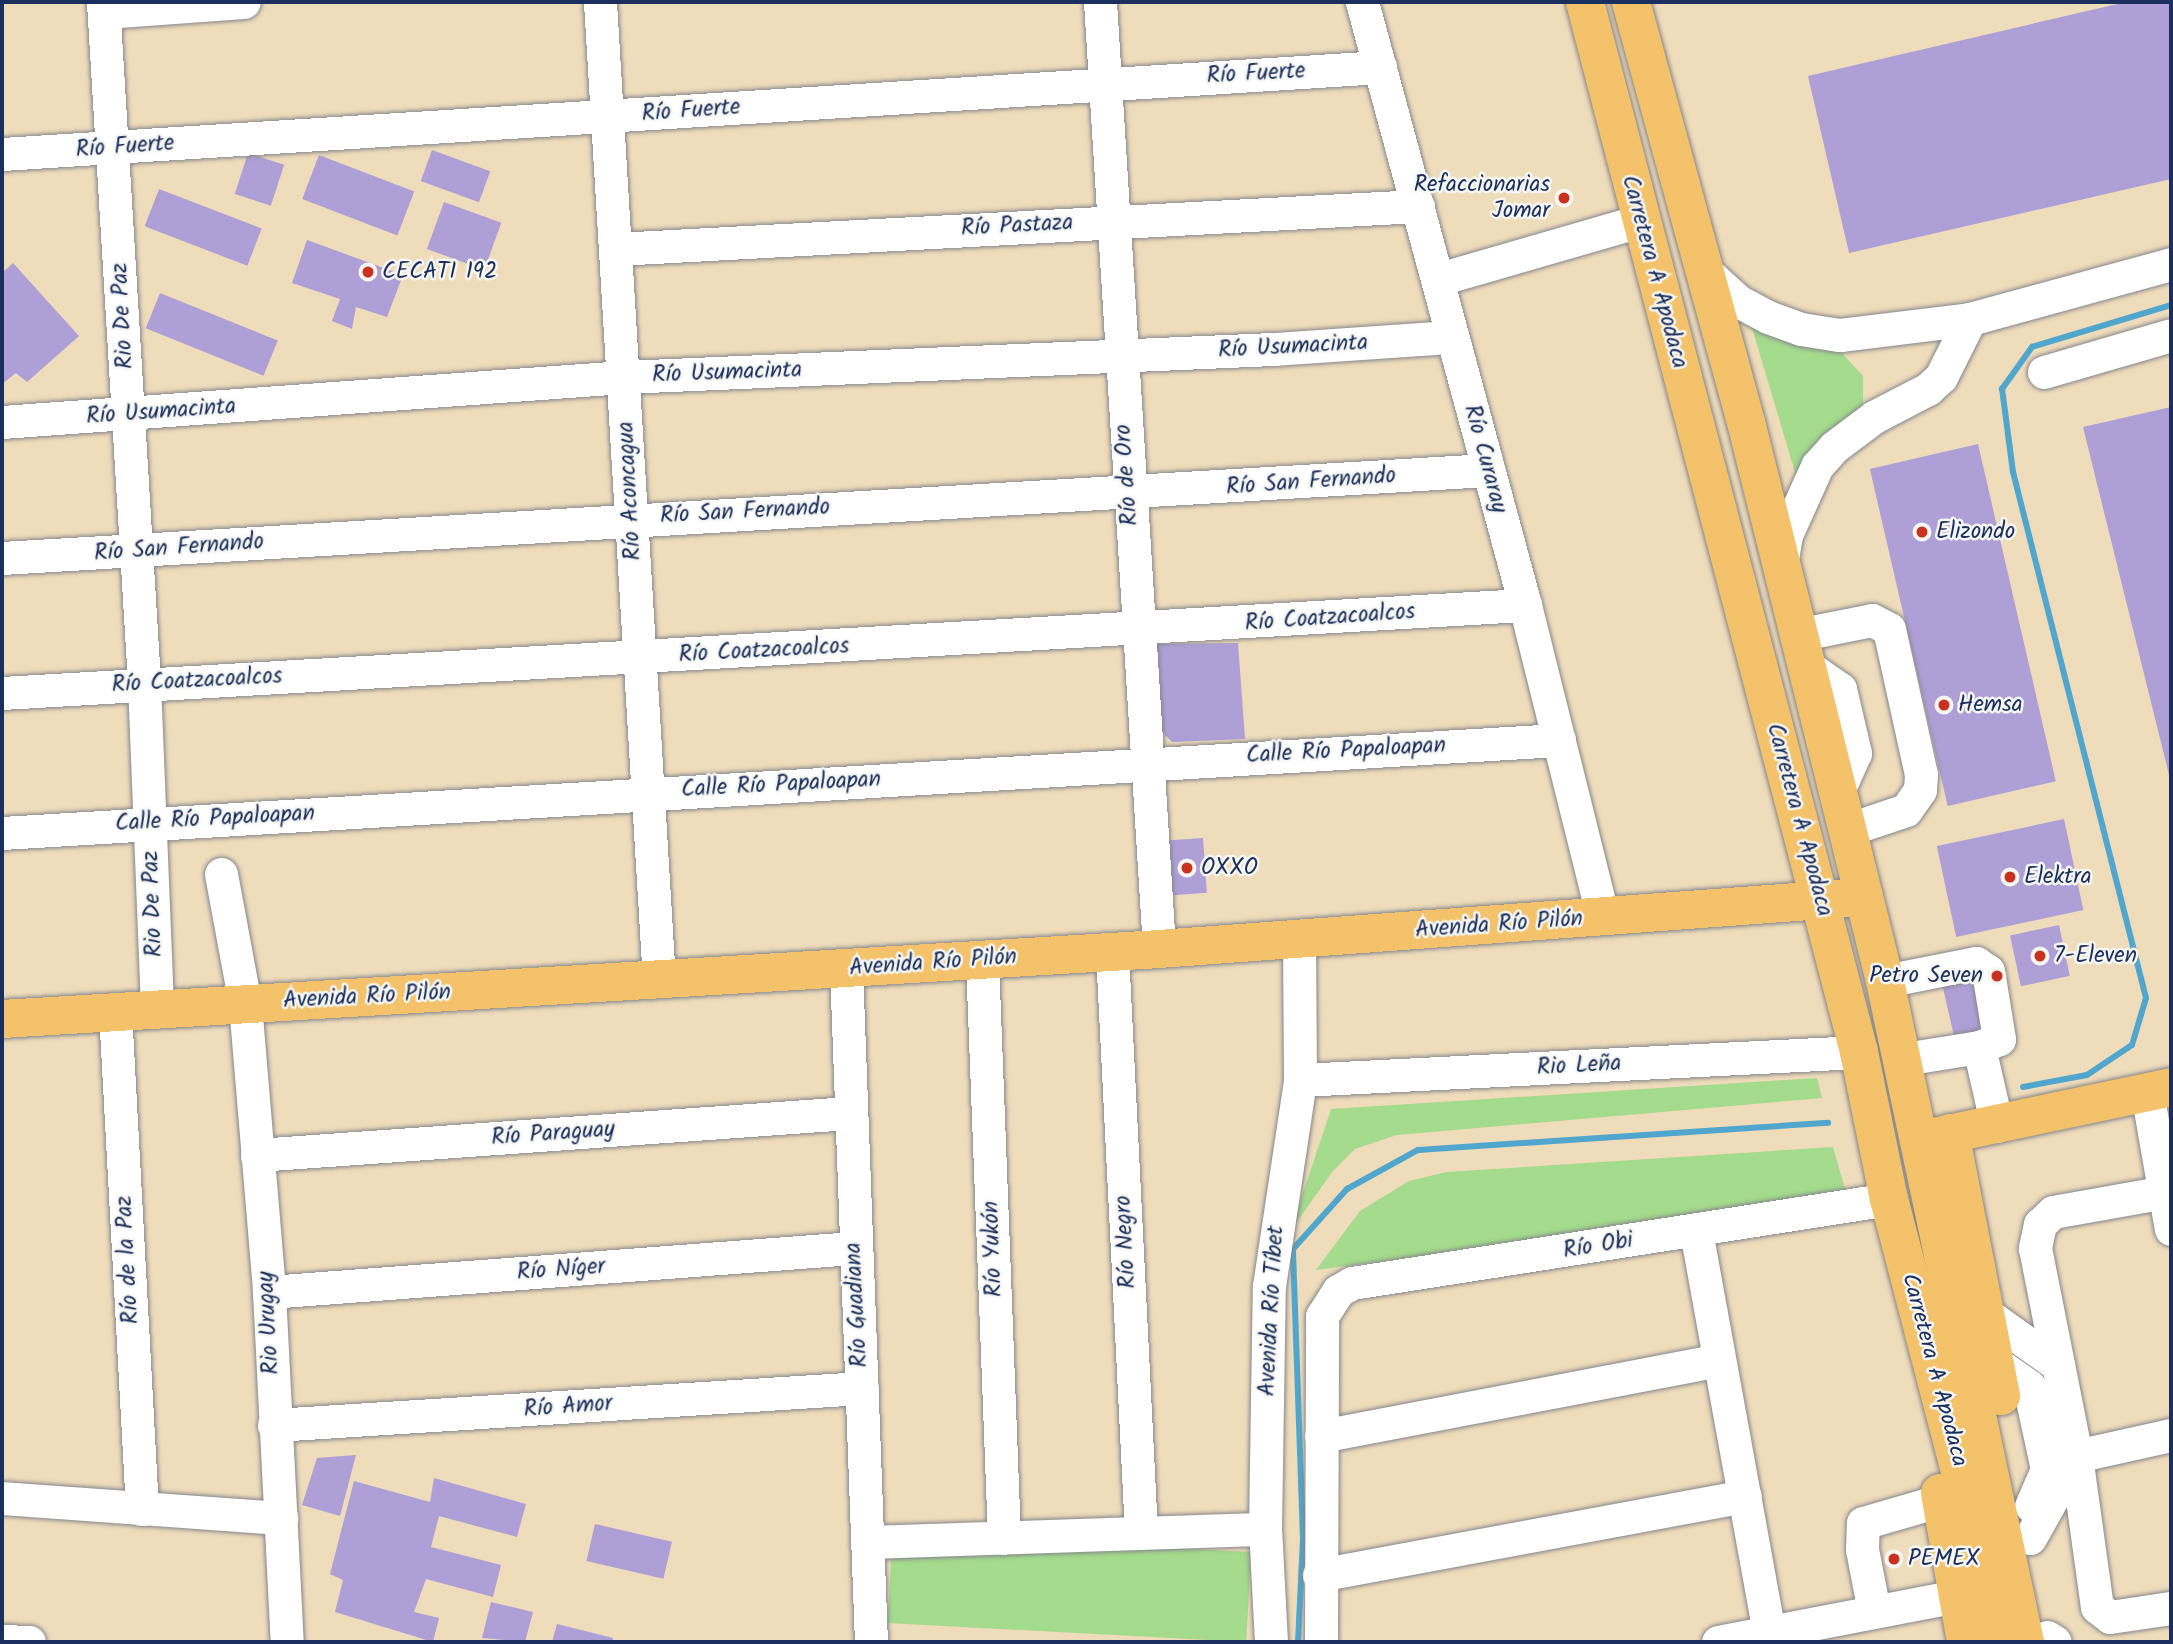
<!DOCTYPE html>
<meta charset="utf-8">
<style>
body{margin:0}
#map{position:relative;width:2173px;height:1644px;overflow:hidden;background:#efdcbb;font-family:Kalam,sans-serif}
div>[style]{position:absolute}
.green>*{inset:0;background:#a4db8c;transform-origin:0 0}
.stream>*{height:6px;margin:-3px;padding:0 3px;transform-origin:3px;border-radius:3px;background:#50a6cc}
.building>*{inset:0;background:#aea0d7;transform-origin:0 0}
.roads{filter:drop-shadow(0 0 2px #85868c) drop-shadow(0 0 2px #85868c)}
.minor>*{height:33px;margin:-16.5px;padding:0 16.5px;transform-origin:16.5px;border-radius:16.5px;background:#fff}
.major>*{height:38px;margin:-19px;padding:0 19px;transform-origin:19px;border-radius:19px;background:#f3c26a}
.dots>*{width:19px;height:19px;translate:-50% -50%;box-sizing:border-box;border:4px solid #f6f6f2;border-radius:50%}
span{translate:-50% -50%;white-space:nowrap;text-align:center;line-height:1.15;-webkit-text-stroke:5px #f6f6f2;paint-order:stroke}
.street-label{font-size:23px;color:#1b2f5e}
.poi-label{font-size:23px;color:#1b2f5e}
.right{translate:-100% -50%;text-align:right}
.left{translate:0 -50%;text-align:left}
.frame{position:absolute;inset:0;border:4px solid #1b2f5e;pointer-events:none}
</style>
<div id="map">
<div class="green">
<div style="clip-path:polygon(1758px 327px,1842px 353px,1863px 376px,1863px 405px,1797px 479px,1752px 328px)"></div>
<div style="clip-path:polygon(1817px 1078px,1822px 1098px,1397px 1135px,1355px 1149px,1332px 1172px,1290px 1232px,1331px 1109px)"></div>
<div style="clip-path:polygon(1833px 1147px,1848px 1200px,1316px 1270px,1360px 1211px,1409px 1181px,1447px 1172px)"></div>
<div style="left:1251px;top:1552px;width:90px;height:359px;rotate:93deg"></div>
</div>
<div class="stream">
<div style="left:2023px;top:1087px;width:65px;rotate:-10.6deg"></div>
<div style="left:2087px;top:1075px;width:54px;rotate:-33.7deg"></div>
<div style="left:2132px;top:1045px;width:49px;rotate:-73.4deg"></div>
<div style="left:2146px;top:998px;width:543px;rotate:-104.19deg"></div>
<div style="left:2013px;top:472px;width:84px;rotate:-97.5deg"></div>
<div style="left:2002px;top:389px;width:52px;rotate:-54.5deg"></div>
<div style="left:2032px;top:347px;width:145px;rotate:-16.8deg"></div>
<div style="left:1298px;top:1642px;width:104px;rotate:-87.2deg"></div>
<div style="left:1303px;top:1538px;width:289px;rotate:-92deg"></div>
<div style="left:1293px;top:1249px;width:81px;rotate:-48deg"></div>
<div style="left:1347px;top:1189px;width:81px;rotate:-28.8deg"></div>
<div style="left:1418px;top:1150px;width:411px;rotate:-3.8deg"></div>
</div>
<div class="building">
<div style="clip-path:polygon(2126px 2px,2171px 2px,2171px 179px,1849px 253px,1808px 76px)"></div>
<div style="left:432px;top:150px;width:62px;height:33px;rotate:20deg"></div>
<div style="left:248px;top:153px;width:38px;height:43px;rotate:18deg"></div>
<div style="left:319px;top:155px;width:102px;height:47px;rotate:21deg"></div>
<div style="left:159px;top:189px;width:110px;height:40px;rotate:21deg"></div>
<div style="left:444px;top:202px;width:61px;height:50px;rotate:20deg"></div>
<div style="clip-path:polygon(307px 240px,403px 275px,387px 317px,356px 307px,352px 329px,332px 321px,340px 299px,292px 283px)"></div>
<div style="clip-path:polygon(13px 263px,79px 336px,27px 382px,16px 373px,2px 384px,2px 273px)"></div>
<div style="left:160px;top:293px;width:127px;height:38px;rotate:22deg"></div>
<div style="clip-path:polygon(2171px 407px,2171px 779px,2170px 779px,2083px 427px)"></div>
<div style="left:1978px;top:444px;width:346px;height:111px;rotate:77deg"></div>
<div style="clip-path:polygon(1238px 643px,1245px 739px,1172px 742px,1161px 731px,1157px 644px)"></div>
<div style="left:2064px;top:819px;width:93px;height:130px;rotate:78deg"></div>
<div style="left:1203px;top:838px;width:55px;height:37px;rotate:86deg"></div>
<div style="left:2059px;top:925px;width:52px;height:50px;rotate:78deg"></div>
<div style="left:1972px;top:976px;width:59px;height:31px;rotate:77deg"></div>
<div style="clip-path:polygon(356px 1455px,340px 1516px,302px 1505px,317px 1458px)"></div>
<div style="clip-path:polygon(434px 1478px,526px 1504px,517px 1537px,439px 1516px,431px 1547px,501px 1565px,493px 1597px,426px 1579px,414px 1612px,439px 1618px,433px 1642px,335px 1612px,343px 1580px,330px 1574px,354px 1481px,430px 1502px)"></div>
<div style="left:595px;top:1524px;width:79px;height:38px;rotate:13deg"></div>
<div style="clip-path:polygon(491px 1602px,533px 1612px,525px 1642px,482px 1638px)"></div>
<div style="clip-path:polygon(557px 1624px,613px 1638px,612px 1642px,552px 1642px)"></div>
</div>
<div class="roads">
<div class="minor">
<div style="left:103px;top:2px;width:682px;rotate:86.55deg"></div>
<div style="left:144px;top:683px;width:326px;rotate:87.7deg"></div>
<div style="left:600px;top:2px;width:980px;rotate:86.55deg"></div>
<div style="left:1100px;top:2px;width:949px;rotate:86.43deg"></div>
<div style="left:1362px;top:2px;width:625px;rotate:74.87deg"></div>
<div style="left:1525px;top:605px;width:322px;rotate:76deg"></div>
<div style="left:104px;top:12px;width:140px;rotate:-4.1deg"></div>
<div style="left:2px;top:154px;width:1381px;rotate:-3.61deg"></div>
<div style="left:616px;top:249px;width:803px;rotate:-3.07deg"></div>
<div style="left:1705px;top:271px;width:45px;rotate:42.3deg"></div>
<div style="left:1738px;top:301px;width:34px;rotate:28deg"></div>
<div style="left:1768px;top:317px;width:35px;rotate:20deg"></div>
<div style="left:1801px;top:329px;width:39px;rotate:9deg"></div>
<div style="left:1840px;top:335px;width:131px;rotate:-7deg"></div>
<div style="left:1970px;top:319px;width:208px;rotate:-15.3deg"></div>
<div style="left:1439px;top:279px;width:209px;rotate:-16.1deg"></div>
<div style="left:2044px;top:372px;width:132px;rotate:-16.2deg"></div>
<div style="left:2px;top:422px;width:624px;rotate:-4.14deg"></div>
<div style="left:624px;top:377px;width:651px;rotate:-2.47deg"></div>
<div style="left:1274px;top:349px;width:178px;rotate:-3.9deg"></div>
<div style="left:2px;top:558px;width:1489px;rotate:-3.39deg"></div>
<div style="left:1781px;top:566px;width:31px;rotate:-81deg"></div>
<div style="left:1786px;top:535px;width:76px;rotate:-65.8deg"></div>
<div style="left:1817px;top:466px;width:25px;rotate:-48deg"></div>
<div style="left:1834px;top:447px;width:50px;rotate:-36.9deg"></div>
<div style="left:1874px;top:417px;width:61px;rotate:-27.4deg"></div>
<div style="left:1928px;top:389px;width:18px;rotate:-43deg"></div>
<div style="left:1941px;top:377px;width:65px;rotate:-63.4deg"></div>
<div style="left:1797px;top:635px;width:76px;rotate:-11.3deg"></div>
<div style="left:1872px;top:620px;width:19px;rotate:28deg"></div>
<div style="left:1889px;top:629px;width:149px;rotate:77.6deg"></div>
<div style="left:1921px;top:775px;width:15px;rotate:94deg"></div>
<div style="left:1920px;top:790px;width:24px;rotate:125deg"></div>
<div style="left:1906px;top:810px;width:62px;rotate:161.3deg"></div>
<div style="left:1804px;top:664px;width:44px;rotate:34.8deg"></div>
<div style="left:1840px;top:689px;width:66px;rotate:76.8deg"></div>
<div style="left:1855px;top:753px;width:44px;rotate:114.2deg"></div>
<div style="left:2px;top:693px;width:1526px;rotate:-3.31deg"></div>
<div style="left:2px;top:833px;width:1560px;rotate:-3.42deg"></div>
<div style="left:221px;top:874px;width:132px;rotate:79.5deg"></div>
<div style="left:245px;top:1004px;width:289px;rotate:85.2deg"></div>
<div style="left:269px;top:1292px;width:350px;rotate:87.1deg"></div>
<div style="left:1112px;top:952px;width:581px;rotate:87.14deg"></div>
<div style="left:982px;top:960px;width:578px;rotate:87.82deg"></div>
<div style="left:846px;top:968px;width:674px;rotate:87.88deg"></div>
<div style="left:1885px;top:981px;width:93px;rotate:-11.2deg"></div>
<div style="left:1976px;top:963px;width:14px;rotate:34deg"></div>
<div style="left:1988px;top:971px;width:69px;rotate:80.8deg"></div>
<div style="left:1999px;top:1039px;width:22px;rotate:158deg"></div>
<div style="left:1979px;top:1047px;width:76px;rotate:170.9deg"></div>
<div style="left:115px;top:1011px;width:499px;rotate:86.9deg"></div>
<div style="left:1979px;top:1047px;width:81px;rotate:77.2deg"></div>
<div style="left:1300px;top:1080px;width:560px;rotate:-2.87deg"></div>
<div style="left:2147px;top:1092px;width:139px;rotate:80.1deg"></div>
<div style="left:257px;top:1155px;width:593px;rotate:-4.06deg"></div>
<div style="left:2171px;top:1191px;width:120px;rotate:169.9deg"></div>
<div style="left:2053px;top:1212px;width:18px;rotate:137deg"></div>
<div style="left:2040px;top:1224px;width:25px;rotate:102deg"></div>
<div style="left:2035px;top:1248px;width:212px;rotate:78.8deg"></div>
<div style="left:2076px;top:1456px;width:152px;rotate:82.1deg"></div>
<div style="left:2097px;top:1607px;width:16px;rotate:38deg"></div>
<div style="left:2110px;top:1617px;width:62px;rotate:-8.4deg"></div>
<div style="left:1696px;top:1231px;width:408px;rotate:79.7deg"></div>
<div style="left:269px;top:1292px;width:586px;rotate:-4.31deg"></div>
<div style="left:1985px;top:1313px;width:90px;rotate:35.5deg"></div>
<div style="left:1995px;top:1362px;width:42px;rotate:35.2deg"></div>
<div style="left:2029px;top:1386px;width:85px;rotate:77.8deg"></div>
<div style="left:2047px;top:1469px;width:40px;rotate:113.4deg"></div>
<div style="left:274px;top:1425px;width:589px;rotate:-3.6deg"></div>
<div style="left:1321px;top:1436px;width:405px;rotate:-10.8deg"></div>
<div style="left:2px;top:1498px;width:280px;rotate:4.1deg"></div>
<div style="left:2030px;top:1538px;width:94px;rotate:-60.7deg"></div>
<div style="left:2076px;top:1456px;width:97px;rotate:-12.5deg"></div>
<div style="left:870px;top:1542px;width:395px;rotate:-1.9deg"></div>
<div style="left:1319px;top:1575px;width:433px;rotate:-10.5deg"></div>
<div style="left:1874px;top:1611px;width:63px;rotate:-101deg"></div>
<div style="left:1862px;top:1549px;width:26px;rotate:-88deg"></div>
<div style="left:1863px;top:1523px;width:107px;rotate:-16.2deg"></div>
<div style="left:2047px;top:1637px;width:9px;rotate:32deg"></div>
<div style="left:2px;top:1641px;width:27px;rotate:2deg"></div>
<div style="left:1271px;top:1642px;width:113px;rotate:-93deg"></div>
<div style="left:1265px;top:1529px;width:243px;rotate:-89.1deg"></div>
<div style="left:1269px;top:1286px;width:208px;rotate:-81.4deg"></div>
<div style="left:1300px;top:1080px;width:141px;rotate:-90.4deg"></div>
<div style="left:1321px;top:1642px;width:326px;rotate:-89.8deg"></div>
<div style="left:1322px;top:1316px;width:30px;rotate:-57deg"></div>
<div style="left:1338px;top:1291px;width:16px;rotate:-30deg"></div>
<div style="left:1352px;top:1283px;width:544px;rotate:-8.89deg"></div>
<div style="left:1718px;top:1642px;width:271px;rotate:-10.9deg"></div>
</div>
<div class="major">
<div style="left:1585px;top:2px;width:1085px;rotate:75.37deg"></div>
<div style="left:1859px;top:1052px;width:150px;rotate:78.5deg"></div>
<div style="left:1889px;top:1199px;width:325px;rotate:75.4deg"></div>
<div style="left:1971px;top:1513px;width:131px;rotate:79.9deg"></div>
<div style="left:1631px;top:2px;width:435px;rotate:74.7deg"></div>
<div style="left:1746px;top:422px;width:576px;rotate:76.04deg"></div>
<div style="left:1885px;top:981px;width:676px;rotate:78.04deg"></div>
<div style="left:2px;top:1019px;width:1159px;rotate:-3.46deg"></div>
<div style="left:1159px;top:949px;width:707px;rotate:-4.22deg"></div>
<div style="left:1950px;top:1133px;width:268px;rotate:79deg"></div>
<div style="left:1925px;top:1139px;width:251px;rotate:-11.9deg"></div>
<div style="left:1940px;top:1493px;width:151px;rotate:80.1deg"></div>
</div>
</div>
<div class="dots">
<div style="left:1564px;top:198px;background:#c8321e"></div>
<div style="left:368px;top:272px;background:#c8321e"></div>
<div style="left:1922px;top:532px;background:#c8321e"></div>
<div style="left:1944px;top:705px;background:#c8321e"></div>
<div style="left:1187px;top:868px;background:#c8321e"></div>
<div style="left:2010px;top:877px;background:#c8321e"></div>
<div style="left:2040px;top:956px;background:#c8321e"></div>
<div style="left:1997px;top:976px;background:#c8321e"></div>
<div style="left:1894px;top:1559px;background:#c8321e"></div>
</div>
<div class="street-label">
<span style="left:1256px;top:74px;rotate:-3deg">Río Fuerte</span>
<span style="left:691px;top:111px;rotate:-4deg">Río Fuerte</span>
<span style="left:125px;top:147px;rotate:-4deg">Río Fuerte</span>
<span style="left:1017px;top:226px;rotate:-3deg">Río Pastaza</span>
<span style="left:1654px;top:272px;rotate:75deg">Carretera A Apodaca</span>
<span style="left:123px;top:316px;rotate:-93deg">Rio De Paz</span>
<span style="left:1293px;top:347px;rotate:-3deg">Río Usumacinta</span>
<span style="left:727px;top:373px;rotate:-2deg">Río Usumacinta</span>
<span style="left:161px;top:412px;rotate:-4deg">Río Usumacinta</span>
<span style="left:1485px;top:459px;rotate:75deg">Río Curaray</span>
<span style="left:1127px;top:475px;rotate:-94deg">Río de Oro</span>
<span style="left:1311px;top:482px;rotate:-4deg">Río San Fernando</span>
<span style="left:630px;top:491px;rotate:-93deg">Río Aconcagua</span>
<span style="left:745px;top:512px;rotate:-3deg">Río San Fernando</span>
<span style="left:179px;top:548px;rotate:-4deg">Río San Fernando</span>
<span style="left:1330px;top:618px;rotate:-4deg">Río Coatzacoalcos</span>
<span style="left:764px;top:651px;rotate:-3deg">Río Coatzacoalcos</span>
<span style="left:197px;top:681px;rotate:-3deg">Río Coatzacoalcos</span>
<span style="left:1346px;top:751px;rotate:-3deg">Calle Río Papaloapan</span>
<span style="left:781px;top:785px;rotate:-3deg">Calle Río Papaloapan</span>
<span style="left:215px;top:819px;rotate:-3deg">Calle Río Papaloapan</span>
<span style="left:1799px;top:820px;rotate:75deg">Carretera A Apodaca</span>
<span style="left:153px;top:904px;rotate:-92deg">Rio De Paz</span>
<span style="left:1499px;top:925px;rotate:-4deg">Avenida Río Pilón</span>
<span style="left:933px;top:963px;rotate:-4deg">Avenida Río Pilón</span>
<span style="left:367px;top:997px;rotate:-3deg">Avenida Río Pilón</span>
<span style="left:1579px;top:1066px;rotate:-3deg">Rio Leña</span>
<span style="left:553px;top:1134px;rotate:-4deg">Río Paraguay</span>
<span style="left:1126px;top:1242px;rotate:-93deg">Río Negro</span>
<span style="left:1598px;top:1246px;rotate:-9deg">Río Obi</span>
<span style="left:993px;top:1249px;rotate:-92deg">Río Yukón</span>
<span style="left:128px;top:1260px;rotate:-93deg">Río de la Paz</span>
<span style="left:561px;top:1270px;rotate:-4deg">Río Níger</span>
<span style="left:857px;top:1305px;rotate:-93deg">Río Guadiana</span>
<span style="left:1272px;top:1311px;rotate:-87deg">Avenida Río Tíbet</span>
<span style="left:269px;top:1323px;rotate:-93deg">Rio Urugay</span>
<span style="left:1934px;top:1370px;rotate:75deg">Carretera A Apodaca</span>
<span style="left:568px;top:1407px;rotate:-4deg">Río Amor</span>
</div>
<div class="poi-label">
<span class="right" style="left:1550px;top:198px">Refaccionarias<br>Jomar</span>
<span class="left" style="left:382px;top:272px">CECATI 192</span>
<span class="left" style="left:1936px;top:532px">Elizondo</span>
<span class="left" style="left:1958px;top:705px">Hemsa</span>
<span class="left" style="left:1201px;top:868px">OXXO</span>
<span class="left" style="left:2024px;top:877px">Elektra</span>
<span class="left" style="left:2054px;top:956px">7-Eleven</span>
<span class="right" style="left:1983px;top:976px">Petro Seven</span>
<span class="left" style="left:1908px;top:1559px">PEMEX</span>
</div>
<div class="frame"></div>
</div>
